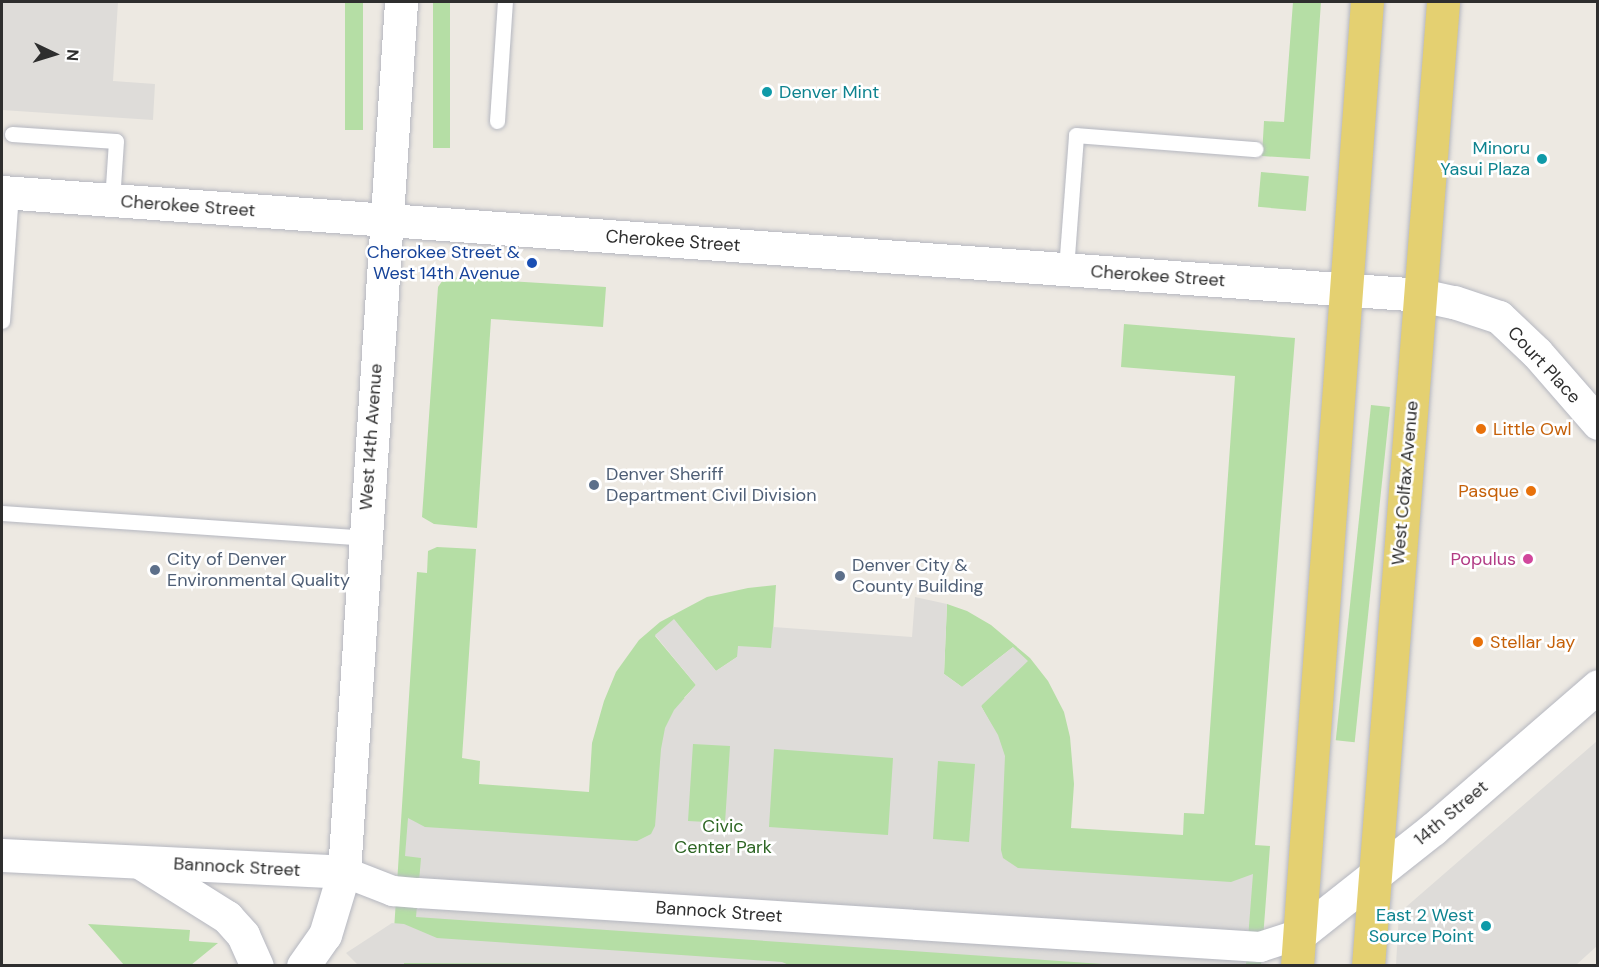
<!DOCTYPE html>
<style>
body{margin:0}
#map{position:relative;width:1599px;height:967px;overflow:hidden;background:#ede9e2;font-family:"DM Sans",sans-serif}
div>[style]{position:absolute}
.green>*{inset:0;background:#b5dea5;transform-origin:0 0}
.plaza>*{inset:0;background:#dedcd9}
.roads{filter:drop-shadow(0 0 2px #b5b7c0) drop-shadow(0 0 2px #b5b7c0)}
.lane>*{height:15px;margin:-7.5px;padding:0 7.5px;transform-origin:7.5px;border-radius:7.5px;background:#fff}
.street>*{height:30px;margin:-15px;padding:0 15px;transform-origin:15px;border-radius:15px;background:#fff}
.secondary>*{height:33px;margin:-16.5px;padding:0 16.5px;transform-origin:16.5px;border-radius:16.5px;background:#fff}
.primary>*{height:33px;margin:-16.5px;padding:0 16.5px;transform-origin:16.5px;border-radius:16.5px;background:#e4d071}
.dots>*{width:16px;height:16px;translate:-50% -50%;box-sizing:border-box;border:3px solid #fff;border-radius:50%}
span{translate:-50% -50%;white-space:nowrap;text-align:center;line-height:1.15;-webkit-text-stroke:5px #fff;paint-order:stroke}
.culture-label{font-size:18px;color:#0d838f}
.left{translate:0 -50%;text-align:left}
.right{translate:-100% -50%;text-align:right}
.street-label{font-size:18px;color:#2e2e2e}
.transit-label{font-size:18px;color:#164399}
.food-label{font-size:18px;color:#c56008}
.service-label{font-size:18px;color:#4e5e75}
.hotel-label{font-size:18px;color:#b23c85}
.park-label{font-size:18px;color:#2d6523}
.frame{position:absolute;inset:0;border:3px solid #2e2e2e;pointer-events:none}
.north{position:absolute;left:24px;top:24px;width:60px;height:60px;-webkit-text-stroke:4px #fff;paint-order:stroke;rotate:94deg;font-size:16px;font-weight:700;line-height:24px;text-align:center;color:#2e2e2e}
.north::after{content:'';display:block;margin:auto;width:21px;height:27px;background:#2e2e2e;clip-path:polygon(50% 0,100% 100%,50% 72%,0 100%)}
</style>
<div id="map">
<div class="green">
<div style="left:345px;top:2px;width:18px;height:128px"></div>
<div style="left:433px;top:2px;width:17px;height:146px"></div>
<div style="clip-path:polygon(1293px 2px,1321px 2px,1310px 159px,1262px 156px,1264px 121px,1284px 122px)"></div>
<div style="left:1261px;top:172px;width:48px;height:35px;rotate:5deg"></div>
<div style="clip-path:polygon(445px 277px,606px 287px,603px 327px,491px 319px,477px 528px,434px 524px,422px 517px,438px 287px)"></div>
<div style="clip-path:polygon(1124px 324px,1295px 338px,1255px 845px,1270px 846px,1261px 965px,377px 966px,393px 946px,417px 572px,427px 573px,428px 551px,437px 547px,476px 549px,462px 758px,480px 761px,479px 784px,589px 792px,592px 743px,604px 701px,616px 672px,639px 640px,660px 622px,707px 597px,748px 588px,776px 585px,772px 648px,737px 657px,716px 671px,674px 620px,655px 636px,696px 685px,684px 698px,993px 728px,981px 706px,1013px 647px,962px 687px,944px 674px,947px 604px,967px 611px,991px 625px,1030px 658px,1048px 681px,1064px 712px,1070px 737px,1074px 784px,1071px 828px,1183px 835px,1184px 813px,1204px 814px,1235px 376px,1121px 367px)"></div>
<div style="left:1371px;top:405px;width:19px;height:337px;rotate:6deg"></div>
<div style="clip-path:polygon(88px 924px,190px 930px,189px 941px,218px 943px,191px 965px,124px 965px)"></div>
</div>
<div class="plaza">
<div style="clip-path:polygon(2px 2px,118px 2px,113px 81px,155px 84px,153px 120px,2px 110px)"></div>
<div style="clip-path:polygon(evenodd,915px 597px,947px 604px,944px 674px,962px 687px,1013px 647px,1028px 661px,981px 706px,998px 735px,1005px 756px,1001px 850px,1003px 858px,1018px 868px,1231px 882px,1253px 874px,1246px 965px,1117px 965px,416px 917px,421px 858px,405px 856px,408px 818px,425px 827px,637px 841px,651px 834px,655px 826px,661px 749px,665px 728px,674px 710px,696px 685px,655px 635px,674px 619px,716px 671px,737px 657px,738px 646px,771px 648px,773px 627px,912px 637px,915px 597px,693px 744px,730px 746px,725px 823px,688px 821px,693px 744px,915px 597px,774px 749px,893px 758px,888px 835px,769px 827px,774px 749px,915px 597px,938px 761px,975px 764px,969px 842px,933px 839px,938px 761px)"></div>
<div style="clip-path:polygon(1597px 741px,1597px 946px,1576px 965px,1396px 965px,1399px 913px)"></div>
<div style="clip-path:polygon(392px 923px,404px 924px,437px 938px,782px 962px,789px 965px,404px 963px,404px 966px,359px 966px,346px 953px)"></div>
</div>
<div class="roads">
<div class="lane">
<div style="left:497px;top:121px;width:119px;rotate:-86.2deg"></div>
<div style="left:12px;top:134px;width:104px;rotate:3.9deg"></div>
<div style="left:116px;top:141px;width:60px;rotate:93.8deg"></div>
<div style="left:1066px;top:269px;width:134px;rotate:-85.7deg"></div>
<div style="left:1076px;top:135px;width:180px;rotate:4.5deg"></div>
<div style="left:2px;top:321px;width:128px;rotate:-86deg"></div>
<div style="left:2px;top:513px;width:364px;rotate:3.9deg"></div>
</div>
<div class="street">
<div style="left:344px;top:872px;width:53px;rotate:21.2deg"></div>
<div style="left:393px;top:891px;width:25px;rotate:5deg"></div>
<div style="left:418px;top:893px;width:844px;rotate:3.67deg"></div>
<div style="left:1260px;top:947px;width:42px;rotate:-18deg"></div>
</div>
<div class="secondary">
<div style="left:2px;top:192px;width:1422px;rotate:4.15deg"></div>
<div style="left:1420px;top:295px;width:35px;rotate:12deg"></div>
<div style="left:1454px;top:302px;width:47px;rotate:18.4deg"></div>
<div style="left:1499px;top:317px;width:52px;rotate:43.5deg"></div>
<div style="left:1537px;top:353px;width:93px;rotate:48.9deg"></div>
<div style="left:2px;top:855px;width:342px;rotate:2.8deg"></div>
<div style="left:141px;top:863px;width:102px;rotate:32.1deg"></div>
<div style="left:227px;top:917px;width:24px;rotate:48deg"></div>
<div style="left:243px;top:935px;width:34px;rotate:66deg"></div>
<div style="left:1300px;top:934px;width:169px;rotate:-38.3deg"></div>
<div style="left:1433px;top:829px;width:218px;rotate:-40.9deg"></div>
<div style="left:303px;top:966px;width:38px;rotate:-55deg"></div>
<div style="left:325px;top:935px;width:66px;rotate:-73.2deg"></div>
<div style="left:344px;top:872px;width:872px;rotate:-86.25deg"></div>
</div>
<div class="primary">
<div style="left:1297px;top:966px;width:967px;rotate:-85.85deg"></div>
<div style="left:1368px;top:966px;width:967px;rotate:-85.55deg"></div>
</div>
</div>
<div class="dots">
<div style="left:767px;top:92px;background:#0f9aa8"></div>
<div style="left:1542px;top:159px;background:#0f9aa8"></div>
<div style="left:532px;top:263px;background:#1a4fb4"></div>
<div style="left:1481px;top:429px;background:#e8710a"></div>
<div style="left:594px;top:485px;background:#5c6f8a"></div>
<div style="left:1531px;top:491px;background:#e8710a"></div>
<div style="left:1528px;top:559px;background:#d1479c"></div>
<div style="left:155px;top:570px;background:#5c6f8a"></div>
<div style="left:840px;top:576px;background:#5c6f8a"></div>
<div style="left:1478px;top:642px;background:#e8710a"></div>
<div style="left:1486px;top:926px;background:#0f9aa8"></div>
</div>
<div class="culture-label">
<span class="left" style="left:779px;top:92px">Denver Mint</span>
<span class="right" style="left:1530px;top:159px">Minoru<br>Yasui Plaza</span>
<span class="right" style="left:1474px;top:926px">East 2 West<br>Source Point</span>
</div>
<div class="street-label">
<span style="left:188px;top:206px;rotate:4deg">Cherokee Street</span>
<span style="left:673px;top:241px;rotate:4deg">Cherokee Street</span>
<span style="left:1158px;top:276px;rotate:4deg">Cherokee Street</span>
<span style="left:1544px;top:365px;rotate:47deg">Court Place</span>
<span style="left:371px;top:437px;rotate:-86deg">West 14th Avenue</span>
<span style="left:1405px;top:483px;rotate:-85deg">West Colfax Avenue</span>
<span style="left:1451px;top:813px;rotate:-40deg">14th Street</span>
<span style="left:237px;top:867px;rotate:3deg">Bannock Street</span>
<span style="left:719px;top:912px;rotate:4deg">Bannock Street</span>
</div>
<div class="transit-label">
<span class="right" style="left:520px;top:263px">Cherokee Street &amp;<br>West 14th Avenue</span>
</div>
<div class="food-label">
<span class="left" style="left:1493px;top:429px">Little Owl</span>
<span class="right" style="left:1519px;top:491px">Pasque</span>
<span class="left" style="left:1490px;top:642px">Stellar Jay</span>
</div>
<div class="service-label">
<span class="left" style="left:606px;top:485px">Denver Sheriff<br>Department Civil Division</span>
<span class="left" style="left:167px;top:570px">City of Denver<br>Environmental Quality</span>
<span class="left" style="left:852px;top:576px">Denver City &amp;<br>County Building</span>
</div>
<div class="hotel-label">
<span class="right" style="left:1516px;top:559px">Populus</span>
</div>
<div class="park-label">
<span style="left:723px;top:837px">Civic<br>Center Park</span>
</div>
<div class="frame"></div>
<div class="north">N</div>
</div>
